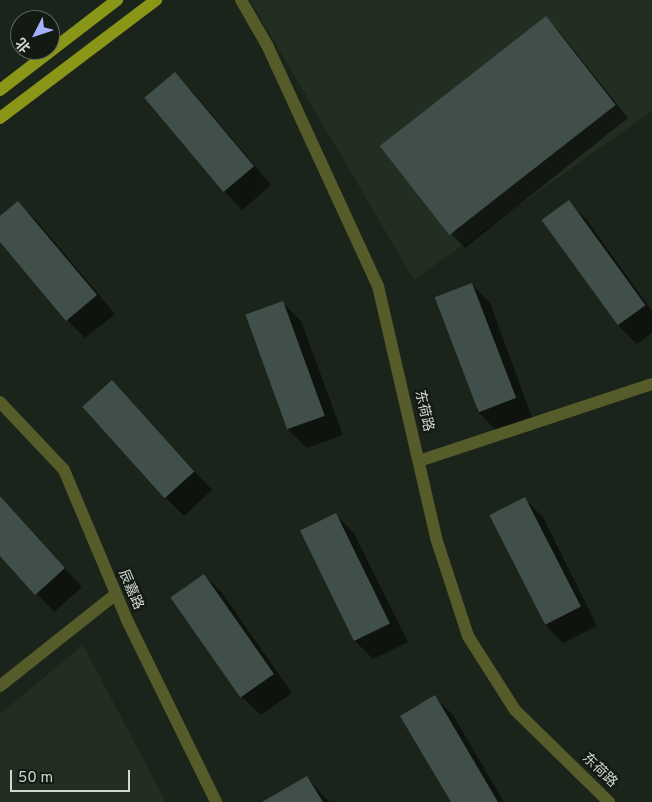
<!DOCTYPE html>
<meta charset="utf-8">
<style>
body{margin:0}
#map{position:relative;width:652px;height:802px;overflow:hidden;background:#1b241b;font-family:Overpass,"Noto Sans SC",sans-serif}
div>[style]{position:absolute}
.built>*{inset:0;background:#222e21}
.shadow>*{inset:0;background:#0007}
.building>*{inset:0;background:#414f4a;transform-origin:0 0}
.minor>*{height:12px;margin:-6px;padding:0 6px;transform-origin:6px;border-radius:6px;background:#555c29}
.major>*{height:12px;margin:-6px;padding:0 6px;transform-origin:6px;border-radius:6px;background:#899617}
span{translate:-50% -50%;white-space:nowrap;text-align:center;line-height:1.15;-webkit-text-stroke:4.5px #121a12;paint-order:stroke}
.street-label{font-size:14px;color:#d1d7d0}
.north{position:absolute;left:10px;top:10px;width:50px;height:50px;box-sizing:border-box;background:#121a12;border:1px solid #5e665e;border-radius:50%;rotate:229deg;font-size:14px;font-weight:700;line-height:20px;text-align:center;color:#d1d7d0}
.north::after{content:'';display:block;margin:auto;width:18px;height:22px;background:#a4b1fc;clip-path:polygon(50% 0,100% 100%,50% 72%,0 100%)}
.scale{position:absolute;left:10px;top:770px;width:120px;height:22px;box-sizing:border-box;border:2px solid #d1d7d0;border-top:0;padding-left:6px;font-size:15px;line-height:18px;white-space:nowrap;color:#d1d7d0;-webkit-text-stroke:4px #121a12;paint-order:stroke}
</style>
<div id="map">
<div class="built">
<div style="clip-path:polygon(250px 0,652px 0,652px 111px,414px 280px)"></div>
<div style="clip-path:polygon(83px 645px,166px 802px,0 802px,0 714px)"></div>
</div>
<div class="shadow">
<div style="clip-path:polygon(546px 18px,559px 31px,628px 118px,465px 248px,452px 235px)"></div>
<div style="clip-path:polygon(175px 74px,193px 92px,271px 185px,242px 210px,224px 191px)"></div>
<div style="clip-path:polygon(18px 202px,37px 221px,115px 314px,85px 338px,67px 320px,0 240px,0 218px)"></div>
<div style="clip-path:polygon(568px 202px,587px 220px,652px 311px,652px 333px,637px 344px,618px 325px,543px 220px)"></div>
<div style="clip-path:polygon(472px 284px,490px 303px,532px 417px,496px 430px,477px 411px)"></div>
<div style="clip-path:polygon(283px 303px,301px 321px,343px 435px,307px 448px,288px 430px,246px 316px)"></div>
<div style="clip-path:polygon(112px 382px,212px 490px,184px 516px,166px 498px)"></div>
<div style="clip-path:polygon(0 496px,82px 587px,54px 612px,0 554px)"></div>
<div style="clip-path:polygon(525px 499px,543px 517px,597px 626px,563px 643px,544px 624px)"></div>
<div style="clip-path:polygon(336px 515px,354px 533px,408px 642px,373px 659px,355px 641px,301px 532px)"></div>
<div style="clip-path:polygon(204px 575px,222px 593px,292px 693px,261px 715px,242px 697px,172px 597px)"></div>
<div style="clip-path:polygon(435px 697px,453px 715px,504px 802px,452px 802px)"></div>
<div style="clip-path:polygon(307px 777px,329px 802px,277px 802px)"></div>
</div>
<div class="building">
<div style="left:546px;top:16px;width:113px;height:211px;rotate:52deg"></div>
<div style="left:175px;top:72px;width:123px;height:40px;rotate:50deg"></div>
<div style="left:569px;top:200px;width:130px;height:34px;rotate:54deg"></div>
<div style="clip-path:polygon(18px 201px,97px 295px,66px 321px,0 242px,0 216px)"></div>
<div style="left:472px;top:283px;width:123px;height:40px;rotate:69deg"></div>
<div style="left:283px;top:301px;width:122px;height:40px;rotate:70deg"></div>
<div style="left:112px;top:380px;width:123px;height:40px;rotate:48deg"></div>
<div style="clip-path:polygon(0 496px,65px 568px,35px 595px,0 556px)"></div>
<div style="left:525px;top:497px;width:123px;height:40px;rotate:63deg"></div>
<div style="left:336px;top:513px;width:123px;height:40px;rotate:64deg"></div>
<div style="left:204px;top:574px;width:122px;height:41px;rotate:55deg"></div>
<div style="clip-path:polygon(435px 695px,498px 802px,451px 802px,400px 716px)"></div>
<div style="clip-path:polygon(307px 776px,323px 802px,262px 802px)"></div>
</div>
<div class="minor">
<div style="left:241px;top:0;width:52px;rotate:60deg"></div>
<div style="left:267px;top:45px;width:265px;rotate:65.3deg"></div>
<div style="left:378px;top:286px;width:259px;rotate:77deg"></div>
<div style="left:436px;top:538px;width:103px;rotate:71.9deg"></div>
<div style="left:468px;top:636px;width:88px;rotate:57.6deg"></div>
<div style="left:515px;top:710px;width:132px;rotate:44.4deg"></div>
<div style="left:0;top:402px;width:93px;rotate:46.7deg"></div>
<div style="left:64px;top:470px;width:163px;rotate:67.2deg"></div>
<div style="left:127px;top:620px;width:203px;rotate:63.9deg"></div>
<div style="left:419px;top:461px;width:245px;rotate:-18.3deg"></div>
<div style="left:0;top:686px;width:148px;rotate:-38.4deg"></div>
</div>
<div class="major">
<div style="left:0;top:90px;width:148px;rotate:-37.6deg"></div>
<div style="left:0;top:118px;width:196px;rotate:-37.1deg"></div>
</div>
<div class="street-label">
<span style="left:423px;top:411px;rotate:77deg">东荷路</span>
<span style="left:130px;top:590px;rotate:67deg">辰嘉路</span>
<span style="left:599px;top:771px;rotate:44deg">东荷路</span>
</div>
<div class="north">北</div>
<div class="scale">50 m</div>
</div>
